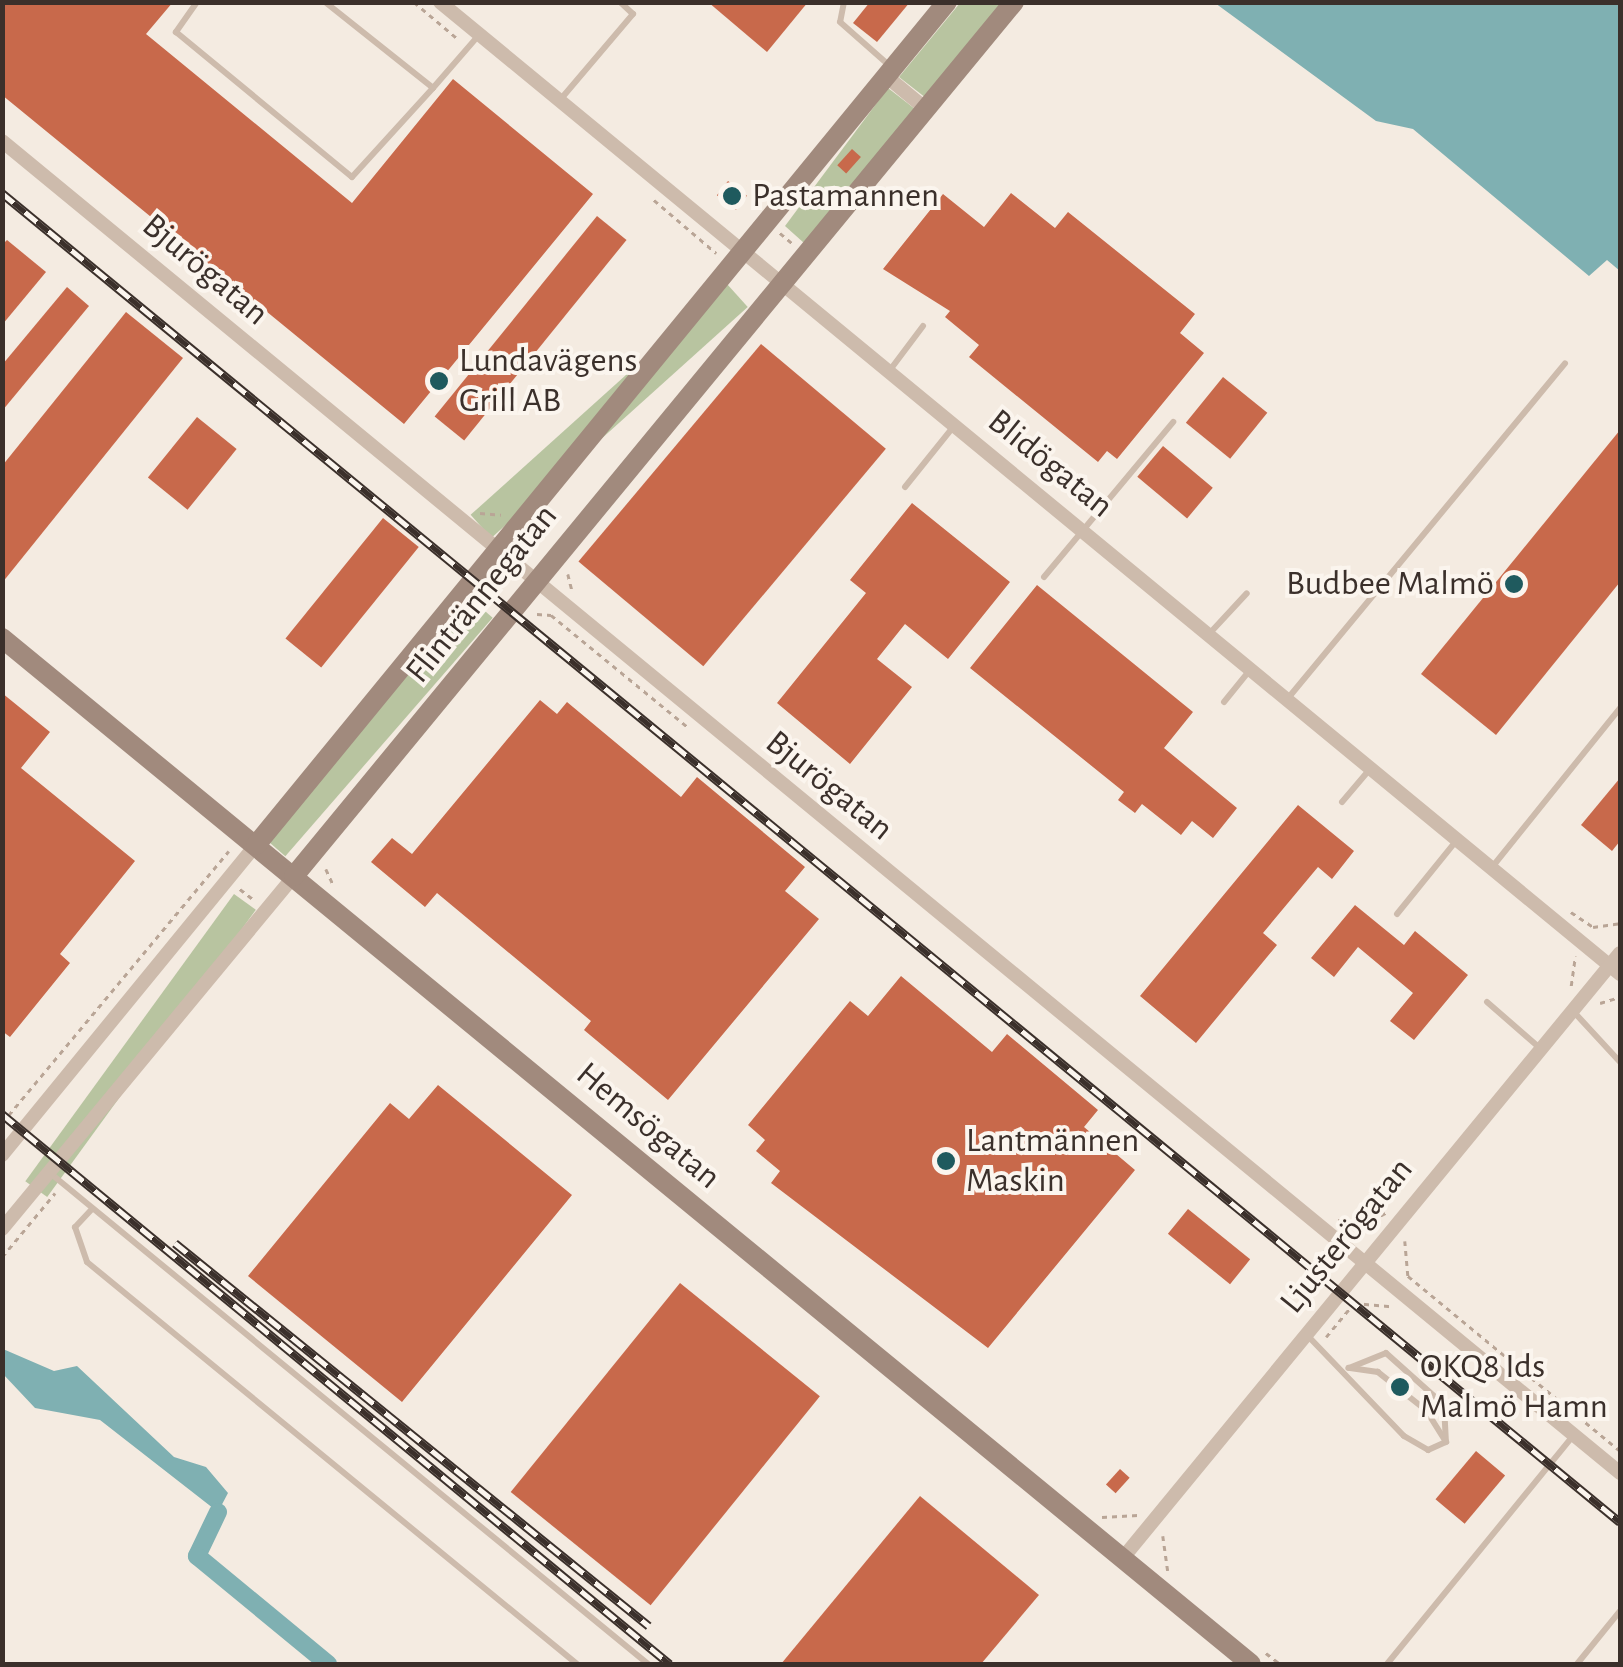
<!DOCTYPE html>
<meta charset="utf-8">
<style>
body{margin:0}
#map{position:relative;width:1623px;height:1667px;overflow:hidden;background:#f4ebe1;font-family:"Alegreya Sans",sans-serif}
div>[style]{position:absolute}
.green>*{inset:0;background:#b8c4a0;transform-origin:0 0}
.water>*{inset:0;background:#7fb0b2}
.canal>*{height:18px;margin:-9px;padding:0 9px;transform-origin:9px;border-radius:9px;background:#7fb0b2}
.building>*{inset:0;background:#c8694b;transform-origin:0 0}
.path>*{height:2.5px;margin-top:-1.25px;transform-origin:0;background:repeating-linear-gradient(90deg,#b9a596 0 5px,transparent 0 10px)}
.lane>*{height:6px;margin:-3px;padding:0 3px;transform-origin:3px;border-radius:3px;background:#cdbbac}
.street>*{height:14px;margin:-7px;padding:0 7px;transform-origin:7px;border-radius:7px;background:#cdbbac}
.secondary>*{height:20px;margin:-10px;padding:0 10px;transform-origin:10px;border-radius:10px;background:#a18a7d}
.rail>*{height:9px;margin-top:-4.5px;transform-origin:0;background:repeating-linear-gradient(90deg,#fbf5ee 0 15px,#3b302b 0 30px);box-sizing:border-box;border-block:2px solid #3b302b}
.dots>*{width:28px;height:28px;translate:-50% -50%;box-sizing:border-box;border:5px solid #fbf5ee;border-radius:50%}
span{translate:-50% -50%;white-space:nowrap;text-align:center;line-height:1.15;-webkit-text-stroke:8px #fbf5ee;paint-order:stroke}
.poi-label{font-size:35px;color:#3b302b}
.left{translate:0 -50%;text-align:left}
.right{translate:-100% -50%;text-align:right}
.street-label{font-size:35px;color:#3b302b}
.frame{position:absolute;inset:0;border:5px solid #3b302b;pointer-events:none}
</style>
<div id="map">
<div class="green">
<div style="clip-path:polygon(960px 3px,1003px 3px,926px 98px,899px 77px)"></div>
<div style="clip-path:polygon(888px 88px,915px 109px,804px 243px,785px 226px)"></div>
<div style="left:727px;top:284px;width:31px;height:345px;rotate:48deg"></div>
<div style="left:470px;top:598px;width:30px;height:316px;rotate:41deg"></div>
<div style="left:234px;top:894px;width:27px;height:355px;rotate:36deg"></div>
</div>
<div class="water">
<div style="clip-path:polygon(1215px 3px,1620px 3px,1620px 271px,1607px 260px,1589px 276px,1413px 129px,1376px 121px)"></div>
<div style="clip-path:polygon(3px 1349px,54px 1371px,77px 1366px,174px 1457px,206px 1467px,228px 1493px,218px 1512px,100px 1420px,35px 1408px,3px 1374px)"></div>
</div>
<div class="canal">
<div style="left:218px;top:1512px;width:49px;rotate:115.5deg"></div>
<div style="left:197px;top:1556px;width:170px;rotate:39.5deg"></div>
</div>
<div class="building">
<div style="clip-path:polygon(2px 2px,173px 2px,146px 34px,352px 203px,453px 79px,593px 194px,404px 424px,2px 95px)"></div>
<div style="clip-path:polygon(708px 2px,808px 2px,767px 52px)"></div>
<div style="clip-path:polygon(870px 2px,910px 2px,877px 42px,853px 23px)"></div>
<div style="left:852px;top:149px;width:12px;height:22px;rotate:42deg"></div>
<div style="left:728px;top:181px;width:24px;height:18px;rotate:38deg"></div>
<div style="clip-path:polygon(1011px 193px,1055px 228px,1068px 212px,1195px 314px,1180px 333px,1204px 353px,1117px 459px,1107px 451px,1098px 462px,969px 357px,979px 345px,945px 317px,950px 311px,883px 269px,943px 194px,984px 227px)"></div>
<div style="left:597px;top:216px;width:38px;height:258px;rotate:39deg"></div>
<div style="clip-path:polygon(7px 240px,46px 272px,2px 325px,2px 245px)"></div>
<div style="clip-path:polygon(67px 287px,89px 306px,2px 411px,2px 365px)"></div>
<div style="clip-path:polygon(126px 312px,183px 358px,2px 583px,2px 466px)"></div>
<div style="left:761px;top:344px;width:163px;height:284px;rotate:40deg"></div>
<div style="left:1223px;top:377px;width:57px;height:59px;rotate:39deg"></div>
<div style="left:197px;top:417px;width:51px;height:78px;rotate:39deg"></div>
<div style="clip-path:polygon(1620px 430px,1620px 582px,1496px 735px,1421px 674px)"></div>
<div style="left:1163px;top:446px;width:65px;height:40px;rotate:40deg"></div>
<div style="clip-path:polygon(912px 503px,1010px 582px,948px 659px,905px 624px,877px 659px,912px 687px,850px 764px,777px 703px,866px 593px,850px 580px)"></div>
<div style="left:383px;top:518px;width:46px;height:155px;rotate:39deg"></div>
<div style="clip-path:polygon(1037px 585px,1193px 712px,1164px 748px,1237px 808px,1213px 838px,1192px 821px,1181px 835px,1142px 804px,1135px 813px,1118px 800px,1124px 792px,970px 668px)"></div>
<div style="clip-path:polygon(2px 693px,50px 732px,21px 768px,135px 861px,60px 954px,70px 963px,10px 1037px,2px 1031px)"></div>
<div style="clip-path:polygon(540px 700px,557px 714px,567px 702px,681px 797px,697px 777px,805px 867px,785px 891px,819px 919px,668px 1100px,584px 1030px,591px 1021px,437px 893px,425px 907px,371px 862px,392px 838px,412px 854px)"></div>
<div style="clip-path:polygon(1620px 778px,1620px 841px,1612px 851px,1581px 825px)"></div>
<div style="clip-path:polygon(1298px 805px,1354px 851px,1332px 879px,1318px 867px,1263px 933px,1277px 945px,1196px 1043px,1140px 996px)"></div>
<div style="clip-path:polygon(1355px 905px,1404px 945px,1415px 931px,1468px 975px,1414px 1040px,1390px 1021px,1413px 993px,1358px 947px,1334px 977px,1311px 958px)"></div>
<div style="clip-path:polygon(901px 976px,992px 1052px,1007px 1034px,1098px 1110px,1084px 1127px,1135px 1170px,988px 1348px,771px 1183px,780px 1171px,756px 1151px,765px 1140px,748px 1125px,850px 1001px,868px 1016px)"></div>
<div style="clip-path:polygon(438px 1085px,572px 1195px,402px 1402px,248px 1276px,390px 1103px,409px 1119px)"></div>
<div style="left:1188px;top:1209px;width:80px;height:32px;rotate:39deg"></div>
<div style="left:680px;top:1283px;width:180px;height:269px;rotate:39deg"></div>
<div style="left:1476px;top:1451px;width:38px;height:63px;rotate:40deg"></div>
<div style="left:1120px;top:1469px;width:13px;height:21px;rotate:42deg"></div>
<div style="clip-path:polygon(920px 1496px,1039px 1595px,981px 1664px,781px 1664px)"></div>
</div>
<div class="path">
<div style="left:414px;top:2px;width:57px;rotate:40.1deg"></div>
<div style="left:654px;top:200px;width:82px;rotate:40.5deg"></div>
<div style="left:780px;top:233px;width:17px;rotate:40deg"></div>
<div style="left:480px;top:513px;width:21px;rotate:5deg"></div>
<div style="left:568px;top:574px;width:16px;rotate:76deg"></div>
<div style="left:537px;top:614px;width:14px;rotate:4deg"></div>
<div style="left:551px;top:615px;width:177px;rotate:39.3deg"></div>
<div style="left:326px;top:869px;width:17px;rotate:65deg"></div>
<div style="left:240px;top:889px;width:18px;rotate:38deg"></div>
<div style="left:1571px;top:912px;width:27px;rotate:34deg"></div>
<div style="left:1593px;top:927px;width:27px;rotate:-8deg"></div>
<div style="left:1571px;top:986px;width:30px;rotate:-82deg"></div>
<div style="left:1600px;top:1003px;width:21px;rotate:-17deg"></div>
<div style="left:2px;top:1123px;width:354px;rotate:-50.2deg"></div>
<div style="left:1338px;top:1220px;width:25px;rotate:11deg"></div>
<div style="left:1363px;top:1225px;width:26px;rotate:-28deg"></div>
<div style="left:1405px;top:1241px;width:35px;rotate:85deg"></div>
<div style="left:1408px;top:1276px;width:275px;rotate:39.5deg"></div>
<div style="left:1324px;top:1250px;width:30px;rotate:81deg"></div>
<div style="left:2px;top:1257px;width:83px;rotate:-50.4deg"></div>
<div style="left:1326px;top:1337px;width:44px;rotate:-50.5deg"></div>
<div style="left:1354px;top:1303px;width:37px;rotate:5deg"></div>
<div style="left:1102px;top:1517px;width:36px;rotate:-3deg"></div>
<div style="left:1163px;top:1536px;width:35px;rotate:82deg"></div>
<div style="left:1266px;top:1653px;width:18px;rotate:38deg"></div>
</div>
<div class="lane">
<div style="left:197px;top:2px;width:37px;rotate:125deg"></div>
<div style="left:176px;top:32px;width:228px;rotate:39.5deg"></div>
<div style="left:352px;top:177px;width:120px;rotate:-47.7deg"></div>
<div style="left:325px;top:2px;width:138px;rotate:38.5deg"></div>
<div style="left:433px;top:88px;width:69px;rotate:-49.1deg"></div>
<div style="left:844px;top:2px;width:20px;rotate:101deg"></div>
<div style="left:840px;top:22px;width:68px;rotate:41.4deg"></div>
<div style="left:560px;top:100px;width:113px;rotate:-49.7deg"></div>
<div style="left:633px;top:14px;width:18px;rotate:-137deg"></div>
<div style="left:890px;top:370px;width:55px;rotate:-53.1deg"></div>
<div style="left:905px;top:487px;width:78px;rotate:-51.2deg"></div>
<div style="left:1044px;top:577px;width:202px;rotate:-50.2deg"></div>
<div style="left:1210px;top:633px;width:54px;rotate:-47.2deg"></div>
<div style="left:1289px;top:697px;width:433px;rotate:-50.4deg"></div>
<div style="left:1224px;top:702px;width:41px;rotate:-50.9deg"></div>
<div style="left:1342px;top:802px;width:43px;rotate:-49.7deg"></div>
<div style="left:1493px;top:866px;width:203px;rotate:-51.2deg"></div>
<div style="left:1397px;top:914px;width:95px;rotate:-51deg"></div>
<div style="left:1487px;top:1002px;width:70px;rotate:41deg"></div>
<div style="left:1573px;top:1011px;width:69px;rotate:47.3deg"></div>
<div style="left:50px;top:1173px;width:774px;rotate:39.39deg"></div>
<div style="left:92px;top:1209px;width:25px;rotate:133deg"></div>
<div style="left:75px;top:1227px;width:37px;rotate:71deg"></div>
<div style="left:87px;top:1262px;width:634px;rotate:39.37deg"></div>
<div style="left:1307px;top:1335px;width:140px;rotate:46.2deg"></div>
<div style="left:1404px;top:1436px;width:28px;rotate:30deg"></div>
<div style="left:1428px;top:1450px;width:20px;rotate:-24deg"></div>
<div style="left:1446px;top:1442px;width:36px;rotate:-122deg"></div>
<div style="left:1427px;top:1411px;width:63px;rotate:-141.5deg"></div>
<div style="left:1378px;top:1372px;width:30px;rotate:-172deg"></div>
<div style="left:1349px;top:1368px;width:40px;rotate:-22deg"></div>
<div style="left:1386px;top:1353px;width:78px;rotate:41.9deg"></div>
<div style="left:1444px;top:1405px;width:36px;rotate:87deg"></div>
<div style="left:1387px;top:1664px;width:294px;rotate:-50.8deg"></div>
<div style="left:1577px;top:1664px;width:68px;rotate:-50.9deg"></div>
</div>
<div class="street">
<div style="left:440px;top:2px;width:1529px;rotate:39.48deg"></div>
<div style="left:886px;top:76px;width:52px;rotate:39.5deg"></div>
<div style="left:2px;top:141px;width:2096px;rotate:39.46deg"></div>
<div style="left:2px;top:1155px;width:401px;rotate:-50.7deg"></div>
<div style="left:2px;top:1229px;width:458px;rotate:-50.4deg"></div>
<div style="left:1122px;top:1559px;width:784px;rotate:-50.59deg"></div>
</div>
<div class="secondary">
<div style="left:2px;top:638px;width:1616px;rotate:39.4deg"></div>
<div style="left:256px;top:845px;width:1090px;rotate:-50.66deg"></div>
<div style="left:294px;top:876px;width:1132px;rotate:-50.52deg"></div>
</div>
<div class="rail">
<div style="left:2px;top:193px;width:2094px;rotate:39.4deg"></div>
<div style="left:2px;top:1114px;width:865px;rotate:39.47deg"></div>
<div style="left:175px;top:1243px;width:609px;rotate:38.94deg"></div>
</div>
<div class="dots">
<div style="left:732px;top:196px;background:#1f5a5e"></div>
<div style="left:439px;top:381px;background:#1f5a5e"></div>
<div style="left:1514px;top:584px;background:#1f5a5e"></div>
<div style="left:946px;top:1161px;background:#1f5a5e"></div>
<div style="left:1400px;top:1387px;background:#1f5a5e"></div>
</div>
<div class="poi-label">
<span class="left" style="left:752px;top:196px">Pastamannen</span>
<span class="left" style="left:459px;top:381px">Lundavägens<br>Grill AB</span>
<span class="right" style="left:1494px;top:584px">Budbee Malmö</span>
<span class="left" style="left:966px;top:1161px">Lantmännen<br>Maskin</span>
<span class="left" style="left:1420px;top:1387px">OKQ8 Ids<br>Malmö Hamn</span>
</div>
<div class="street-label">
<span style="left:205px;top:270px;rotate:40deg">Bjurögatan</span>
<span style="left:1050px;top:464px;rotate:39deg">Blidögatan</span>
<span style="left:482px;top:594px;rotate:-51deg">Flintrännegatan</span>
<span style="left:829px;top:786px;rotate:39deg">Bjurögatan</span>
<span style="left:648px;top:1126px;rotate:40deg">Hemsögatan</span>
<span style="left:1347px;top:1236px;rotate:-51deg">Ljusterögatan</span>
</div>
<div class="frame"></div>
</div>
